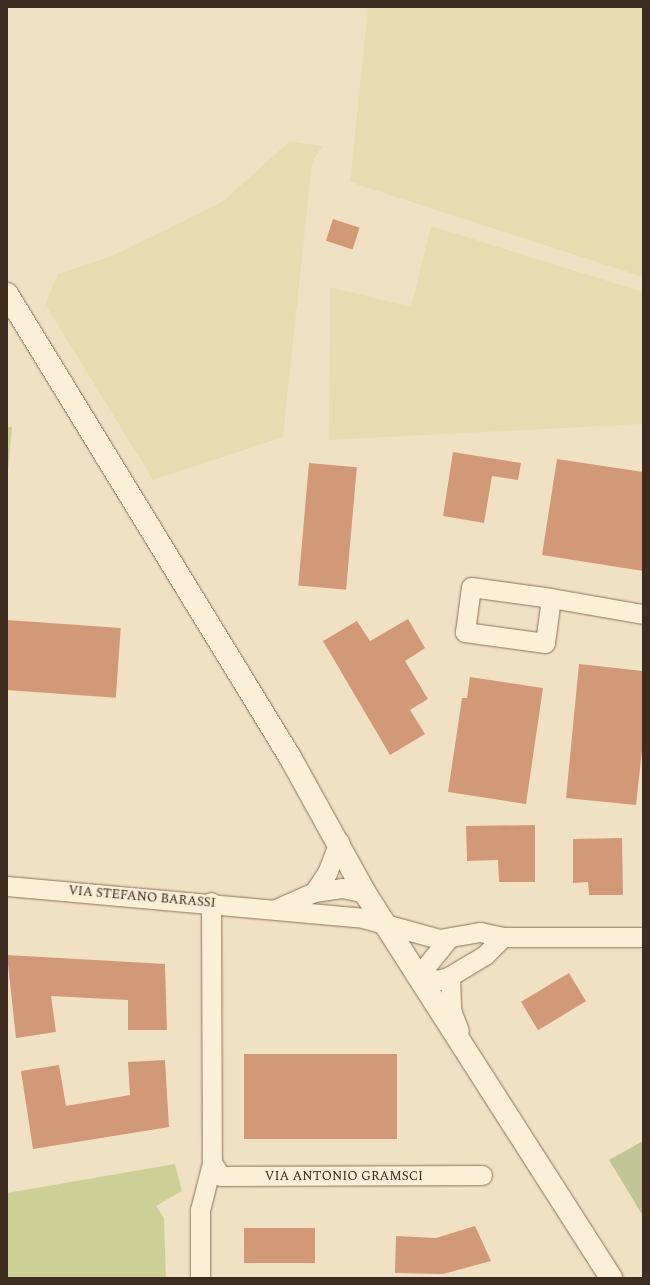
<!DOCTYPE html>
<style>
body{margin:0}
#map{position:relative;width:650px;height:1285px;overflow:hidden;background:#f1e1c4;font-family:Spectral,serif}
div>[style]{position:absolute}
.farmland>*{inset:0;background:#e7dcb1}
.green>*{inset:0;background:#ccd097}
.cemetery>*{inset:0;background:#c1c496}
.building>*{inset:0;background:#d19978;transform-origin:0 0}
.roads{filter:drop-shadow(0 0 1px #8d7259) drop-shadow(0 0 1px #8d7259)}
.minor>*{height:19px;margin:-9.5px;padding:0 9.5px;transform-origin:9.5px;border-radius:9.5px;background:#fbefd8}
.secondary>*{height:22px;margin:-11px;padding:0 11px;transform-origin:11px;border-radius:11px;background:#fbefd8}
span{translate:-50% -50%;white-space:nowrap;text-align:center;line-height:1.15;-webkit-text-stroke:4px #f8ecd4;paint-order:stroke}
.street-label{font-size:13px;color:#3c2b1e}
.frame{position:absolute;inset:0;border:8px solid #3c2b1e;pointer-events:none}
</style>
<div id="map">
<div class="farmland">
<div style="clip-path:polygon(368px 7px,643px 7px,643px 277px,350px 182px)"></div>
<div style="clip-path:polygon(290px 141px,322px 146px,312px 163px,283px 437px,153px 480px,45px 304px,58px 274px,112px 256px,222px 202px)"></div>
<div style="clip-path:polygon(431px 226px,643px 292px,643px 424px,329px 440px,330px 287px,411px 307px)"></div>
</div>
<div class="green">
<div style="clip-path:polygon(7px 427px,12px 427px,7px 483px)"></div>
<div style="clip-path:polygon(175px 1164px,182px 1191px,156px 1206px,164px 1218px,166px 1278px,7px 1278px,7px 1193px)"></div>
</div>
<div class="cemetery">
<div style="clip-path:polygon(643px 1141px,643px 1216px,609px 1160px)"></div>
</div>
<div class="building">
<div style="left:333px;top:219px;width:28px;height:23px;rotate:18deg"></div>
<div style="clip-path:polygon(453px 452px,521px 463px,518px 480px,492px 476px,484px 523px,443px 516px)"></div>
<div style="clip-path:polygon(557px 459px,643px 472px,643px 571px,542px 555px)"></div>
<div style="left:309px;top:463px;width:48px;height:123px;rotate:5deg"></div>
<div style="clip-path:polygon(408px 619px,425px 648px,405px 661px,428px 699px,410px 710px,425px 734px,390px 755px,323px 641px,357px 621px,370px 641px)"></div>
<div style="left:7px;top:620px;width:114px;height:70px;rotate:4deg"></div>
<div style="clip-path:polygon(579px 664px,643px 671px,643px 741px,636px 805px,566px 798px)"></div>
<div style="clip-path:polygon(470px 677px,543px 688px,526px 804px,448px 792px,462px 698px,467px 698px)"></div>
<div style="clip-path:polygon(535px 825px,535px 882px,499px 882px,498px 860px,467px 861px,466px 826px)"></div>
<div style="clip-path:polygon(622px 838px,623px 895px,589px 895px,588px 882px,573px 883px,573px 839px)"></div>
<div style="clip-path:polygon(7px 955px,165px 964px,167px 1030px,128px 1030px,128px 1000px,51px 996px,56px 1032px,16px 1038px)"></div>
<div style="left:569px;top:973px;width:33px;height:56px;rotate:59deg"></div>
<div style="left:244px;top:1054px;width:153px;height:85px"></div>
<div style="clip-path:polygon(165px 1060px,169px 1127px,33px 1149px,21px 1071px,59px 1065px,66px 1106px,130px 1095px,128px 1062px)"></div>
<div style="clip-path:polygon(475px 1226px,491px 1261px,443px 1274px,395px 1273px,396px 1236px,436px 1238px)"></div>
<div style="left:244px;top:1228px;width:71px;height:35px"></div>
</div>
<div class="roads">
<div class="minor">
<div style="left:551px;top:598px;width:45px;rotate:97.6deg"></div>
<div style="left:545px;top:643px;width:81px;rotate:-172.2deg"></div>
<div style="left:465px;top:632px;width:45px;rotate:-82.4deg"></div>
<div style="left:471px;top:587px;width:81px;rotate:7.8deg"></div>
<div style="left:551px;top:598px;width:93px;rotate:9.9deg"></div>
<div style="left:7px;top:886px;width:357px;rotate:5.1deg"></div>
<div style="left:363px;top:918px;width:79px;rotate:15.4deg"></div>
<div style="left:439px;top:939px;width:42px;rotate:-9.7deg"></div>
<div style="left:480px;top:932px;width:24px;rotate:12deg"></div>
<div style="left:503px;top:937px;width:140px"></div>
<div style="left:314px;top:892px;width:23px;rotate:-56deg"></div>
<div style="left:327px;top:873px;width:34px;rotate:-69deg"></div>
<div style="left:211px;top:902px;width:261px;rotate:89.8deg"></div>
<div style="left:212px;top:1163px;width:16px;rotate:55deg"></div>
<div style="left:221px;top:1176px;width:261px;rotate:-0.2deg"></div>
<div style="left:276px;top:909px;width:42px;rotate:-24.1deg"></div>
<div style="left:314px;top:892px;width:28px;rotate:-8deg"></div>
<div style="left:342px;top:888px;width:24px;rotate:12deg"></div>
<div style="left:449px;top:938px;width:48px;rotate:129deg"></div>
<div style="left:419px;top:975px;width:20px;rotate:15deg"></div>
<div style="left:438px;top:980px;width:13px;rotate:-18deg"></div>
<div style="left:450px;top:976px;width:41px;rotate:-31deg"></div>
<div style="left:485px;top:955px;width:25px;rotate:-45deg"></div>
<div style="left:450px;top:976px;width:34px;rotate:88deg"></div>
<div style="left:451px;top:1010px;width:22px;rotate:69deg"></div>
<div style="left:200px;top:1278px;width:68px;rotate:-90deg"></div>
<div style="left:200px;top:1210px;width:49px;rotate:-75.7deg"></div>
</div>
<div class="secondary">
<div style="left:7px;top:294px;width:543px;rotate:58.57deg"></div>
<div style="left:290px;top:757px;width:155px;rotate:61.1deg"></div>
<div style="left:365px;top:893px;width:457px;rotate:57.4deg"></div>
</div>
</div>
<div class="street-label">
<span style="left:142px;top:897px;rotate:5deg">VIA STEFANO BARASSI</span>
<span style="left:344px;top:1176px">VIA ANTONIO GRAMSCI</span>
</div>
<div class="frame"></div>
</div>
